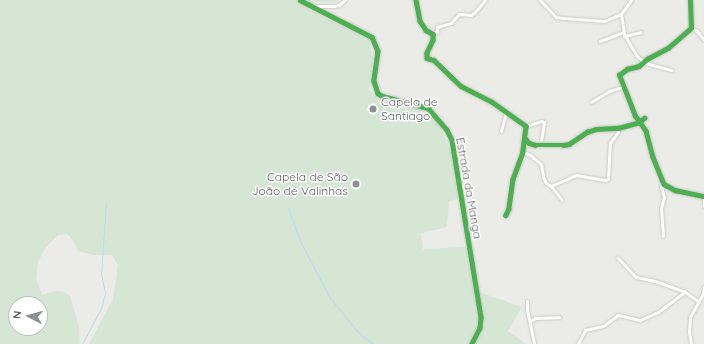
<!DOCTYPE html>
<meta charset="utf-8">
<style>
body{margin:0}
#map{position:relative;width:704px;height:344px;overflow:hidden;background:#ebebe7;font-family:Quicksand,sans-serif}
div>[style]{position:absolute}
.green>*{inset:0;background:#d6e6d5}
.stream>*{height:1px;margin:-0.5px;padding:0 0.5px;transform-origin:0.5px;border-radius:0.5px;background:#c0d9f1}
.roads{filter:drop-shadow(0 0 1px #c9c9c8) drop-shadow(0 0 1px #c9c9c8)}
.street>*{height:3px;margin:-1.5px;padding:0 1.5px;transform-origin:1.5px;border-radius:1.5px;background:#fcfcfb}
.fast>*{height:4.5px;margin:-2.25px;padding:0 2.25px;transform-origin:2.25px;border-radius:2.25px;background:#4caf50}
.dots>*{width:11px;height:11px;translate:-50% -50%;box-sizing:border-box;border:2px solid #fff;border-radius:50%}
span{translate:-50% -50%;white-space:nowrap;text-align:center;line-height:1.15;-webkit-text-stroke:3px #fff;paint-order:stroke}
.poi-label{font-size:12px;color:#5d5f63}
.left{translate:0 -50%;text-align:left}
.right{translate:-100% -50%;text-align:right}
.street-label{font-size:12px;color:#5d5f63}
.north{position:absolute;left:8px;top:296px;width:40px;height:40px;box-sizing:border-box;background:#fff;border:1px solid #bebfc1;border-radius:50%;rotate:276deg;font-size:11px;font-weight:700;line-height:16px;text-align:center;color:#5d5f63}
.north::after{content:'';display:block;margin:auto;width:14px;height:18px;background:#8f9091;clip-path:polygon(50% 0,100% 100%,50% 72%,0 100%)}
</style>
<div id="map">
<div class="green">
<div style="clip-path:polygon(evenodd,0 0,339px 0,335px 2px,315px 2px,308px 9px,369px 40px,373px 59px,369px 90px,379px 99px,423px 110px,439px 124px,453px 157px,458px 199px,449px 201px,447px 227px,421px 233px,423px 249px,467px 247px,473px 290px,522px 307px,508px 331px,526px 344px,89px 344px,113px 299px,118px 265px,112px 255px,93px 255px,78px 251px,73px 240px,67px 234px,58px 235px,46px 247px,38px 262px,36px 279px,42px 295px,55px 291px,64px 292px,70px 296px,79px 327px,80px 344px,0 344px,0 0,16px 304px,40px 304px,40px 328px,16px 328px,16px 304px)"></div>
</div>
<div class="stream">
<div style="left:288px;top:208px;width:33px;rotate:70deg"></div>
<div style="left:299px;top:239px;width:67px;rotate:62.3deg"></div>
<div style="left:330px;top:298px;width:45px;rotate:50.4deg"></div>
<div style="left:359px;top:333px;width:18px;rotate:38deg"></div>
<div style="left:82px;top:344px;width:40px;rotate:-62deg"></div>
<div style="left:101px;top:309px;width:16px;rotate:-76deg"></div>
<div style="left:105px;top:293px;width:19px;rotate:-102deg"></div>
<div style="left:101px;top:274px;width:72px;rotate:-86deg"></div>
</div>
<div class="roads">
<div class="street">
<div style="left:540px;top:0;width:23px;rotate:47deg"></div>
<div style="left:556px;top:17px;width:7px;rotate:8deg"></div>
<div style="left:563px;top:18px;width:41px;rotate:4.2deg"></div>
<div style="left:604px;top:21px;width:18px;rotate:-22deg"></div>
<div style="left:312px;top:6px;width:22px"></div>
<div style="left:334px;top:6px;width:5px;rotate:-11deg"></div>
<div style="left:339px;top:5px;width:8px;rotate:-40deg"></div>
<div style="left:621px;top:14px;width:20px;rotate:81deg"></div>
<div style="left:624px;top:34px;width:24px;rotate:60deg"></div>
<div style="left:636px;top:55px;width:12px;rotate:42deg"></div>
<div style="left:645px;top:63px;width:28px;rotate:15deg"></div>
<div style="left:621px;top:14px;width:17px;rotate:-54deg"></div>
<div style="left:691px;top:28px;width:7px;rotate:27deg"></div>
<div style="left:697px;top:31px;width:11px;rotate:52deg"></div>
<div style="left:433px;top:34px;width:5px;rotate:-37deg"></div>
<div style="left:437px;top:31px;width:4px;rotate:-90deg"></div>
<div style="left:437px;top:27px;width:15px;rotate:-16deg"></div>
<div style="left:451px;top:23px;width:12px;rotate:-48deg"></div>
<div style="left:459px;top:14px;width:12px;rotate:5deg"></div>
<div style="left:471px;top:15px;width:5px;rotate:-37deg"></div>
<div style="left:475px;top:12px;width:16px;rotate:-50deg"></div>
<div style="left:624px;top:36px;width:17px;rotate:-13deg"></div>
<div style="left:600px;top:41px;width:25px;rotate:-21deg"></div>
<div style="left:591px;top:102px;width:21px;rotate:-31deg"></div>
<div style="left:609px;top:91px;width:14px;rotate:-17deg"></div>
<div style="left:526px;top:126px;width:16px;rotate:-18deg"></div>
<div style="left:541px;top:121px;width:3px;rotate:18deg"></div>
<div style="left:544px;top:122px;width:18px;rotate:99deg"></div>
<div style="left:501px;top:131px;width:20px;rotate:-75deg"></div>
<div style="left:523px;top:152px;width:8px;rotate:23deg"></div>
<div style="left:530px;top:155px;width:14px;rotate:39deg"></div>
<div style="left:541px;top:164px;width:13px;rotate:81deg"></div>
<div style="left:543px;top:177px;width:7px;rotate:63deg"></div>
<div style="left:546px;top:183px;width:6px;rotate:31deg"></div>
<div style="left:551px;top:186px;width:27px;rotate:-24deg"></div>
<div style="left:576px;top:175px;width:29px;rotate:10deg"></div>
<div style="left:605px;top:180px;width:3px;rotate:-18deg"></div>
<div style="left:608px;top:179px;width:36px;rotate:-87deg"></div>
<div style="left:610px;top:143px;width:14px;rotate:-54deg"></div>
<div style="left:618px;top:132px;width:4px;rotate:-90deg"></div>
<div style="left:663px;top:181px;width:6px;rotate:108deg"></div>
<div style="left:661px;top:187px;width:10px;rotate:73deg"></div>
<div style="left:664px;top:197px;width:11px;rotate:105deg"></div>
<div style="left:661px;top:208px;width:28px;rotate:86deg"></div>
<div style="left:551px;top:186px;width:18px;rotate:52deg"></div>
<div style="left:704px;top:196px;width:10px;rotate:90deg"></div>
<div style="left:618px;top:258px;width:26px;rotate:47deg"></div>
<div style="left:636px;top:277px;width:19px;rotate:12deg"></div>
<div style="left:655px;top:281px;width:32px;rotate:20deg"></div>
<div style="left:527px;top:301px;width:9px;rotate:90deg"></div>
<div style="left:527px;top:310px;width:35px;rotate:78deg"></div>
<div style="left:530px;top:321px;width:6px;rotate:-31deg"></div>
<div style="left:535px;top:318px;width:24px;rotate:-2deg"></div>
<div style="left:578px;top:344px;width:16px;rotate:-63deg"></div>
<div style="left:585px;top:330px;width:18px;rotate:-13deg"></div>
<div style="left:603px;top:326px;width:19px;rotate:-36deg"></div>
<div style="left:618px;top:315px;width:23px;rotate:13deg"></div>
<div style="left:640px;top:320px;width:20px;rotate:-24deg"></div>
<div style="left:658px;top:312px;width:34px;rotate:-37deg"></div>
<div style="left:685px;top:292px;width:16px;rotate:35deg"></div>
<div style="left:691px;top:344px;width:12px;rotate:-99deg"></div>
<div style="left:689px;top:332px;width:15px;rotate:-86deg"></div>
<div style="left:690px;top:317px;width:26px;rotate:-61deg"></div>
<div style="left:703px;top:294px;width:7px;rotate:-82deg"></div>
</div>
<div class="fast">
<div style="left:300px;top:0;width:81px;rotate:27.2deg"></div>
<div style="left:372px;top:37px;width:15px;rotate:67deg"></div>
<div style="left:378px;top:51px;width:30px;rotate:98deg"></div>
<div style="left:374px;top:81px;width:13px;rotate:72deg"></div>
<div style="left:378px;top:93px;width:5px;rotate:37deg"></div>
<div style="left:382px;top:96px;width:48px;rotate:14.6deg"></div>
<div style="left:428px;top:108px;width:29px;rotate:49deg"></div>
<div style="left:447px;top:130px;width:11px;rotate:63deg"></div>
<div style="left:452px;top:140px;width:180px;rotate:80.7deg"></div>
<div style="left:481px;top:318px;width:10px;rotate:96deg"></div>
<div style="left:480px;top:328px;width:18px;rotate:117deg"></div>
<div style="left:416px;top:0;width:21px;rotate:79deg"></div>
<div style="left:420px;top:21px;width:11px;rotate:56deg"></div>
<div style="left:426px;top:30px;width:8px;rotate:30deg"></div>
<div style="left:433px;top:34px;width:6px;rotate:90deg"></div>
<div style="left:433px;top:40px;width:14px;rotate:115deg"></div>
<div style="left:427px;top:53px;width:5px;rotate:90deg"></div>
<div style="left:427px;top:58px;width:7px;rotate:16deg"></div>
<div style="left:434px;top:60px;width:37px;rotate:44deg"></div>
<div style="left:461px;top:86px;width:34px;rotate:27deg"></div>
<div style="left:491px;top:101px;width:43px;rotate:35.5deg"></div>
<div style="left:526px;top:126px;width:26px;rotate:97deg"></div>
<div style="left:523px;top:152px;width:29px;rotate:110deg"></div>
<div style="left:513px;top:179px;width:30px;rotate:98deg"></div>
<div style="left:509px;top:209px;width:7px;rotate:117deg"></div>
<div style="left:645px;top:118px;width:6px;rotate:141deg"></div>
<div style="left:640px;top:122px;width:8px;rotate:-130deg"></div>
<div style="left:635px;top:116px;width:44px;rotate:-111.3deg"></div>
<div style="left:619px;top:75px;width:10px;rotate:-37deg"></div>
<div style="left:627px;top:69px;width:12px;rotate:-14deg"></div>
<div style="left:639px;top:66px;width:11px;rotate:-41deg"></div>
<div style="left:647px;top:59px;width:24px;rotate:-28deg"></div>
<div style="left:668px;top:48px;width:30px;rotate:-41deg"></div>
<div style="left:691px;top:28px;width:28px;rotate:-92deg"></div>
<div style="left:525px;top:138px;width:6px;rotate:51deg"></div>
<div style="left:529px;top:143px;width:6px;rotate:18deg"></div>
<div style="left:535px;top:145px;width:28px"></div>
<div style="left:563px;top:145px;width:6px;rotate:-9deg"></div>
<div style="left:569px;top:144px;width:22px;rotate:-34deg"></div>
<div style="left:587px;top:132px;width:9px;rotate:-18deg"></div>
<div style="left:596px;top:129px;width:22px;rotate:-3deg"></div>
<div style="left:618px;top:128px;width:23px;rotate:-15deg"></div>
<div style="left:640px;top:122px;width:11px;rotate:56deg"></div>
<div style="left:646px;top:131px;width:27px;rotate:75deg"></div>
<div style="left:653px;top:157px;width:29px;rotate:68deg"></div>
<div style="left:664px;top:184px;width:13px;rotate:29deg"></div>
<div style="left:675px;top:190px;width:30px;rotate:12deg"></div>
</div>
</div>
<div class="dots">
<div style="left:373px;top:109px;background:#8f9091"></div>
<div style="left:356px;top:184px;background:#8f9091"></div>
</div>
<div class="poi-label">
<span class="left" style="left:381px;top:109px">Capela de<br>Santiago</span>
<span class="right" style="left:348px;top:184px">Capela de São<br>João de Valinhas</span>
</div>
<div class="street-label">
<span style="left:469px;top:188px;rotate:80deg">Estrada da Manga</span>
</div>
<div class="north">N</div>
</div>
